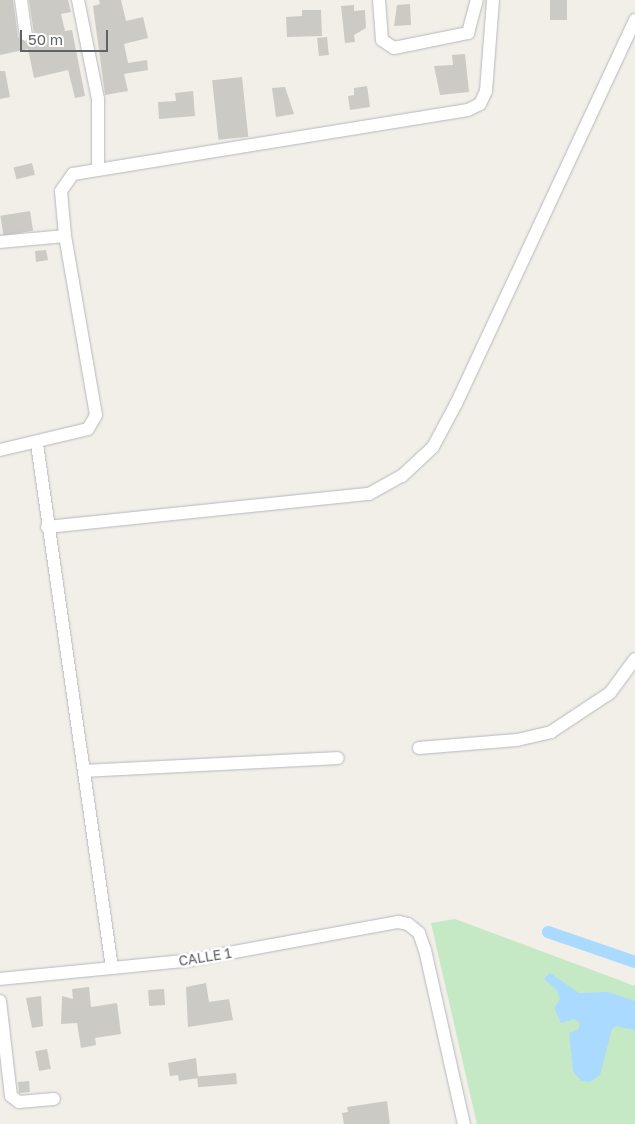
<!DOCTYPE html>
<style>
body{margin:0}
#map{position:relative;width:635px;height:1124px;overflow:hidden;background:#f1efe8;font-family:"Golos Text",sans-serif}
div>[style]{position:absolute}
.green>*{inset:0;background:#c5e8c5}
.water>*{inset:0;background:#aadaff}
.canal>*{height:12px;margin:-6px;padding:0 6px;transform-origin:6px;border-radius:6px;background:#aadaff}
.building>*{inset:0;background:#cccac5;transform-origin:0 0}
.roads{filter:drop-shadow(0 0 1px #b5b8bc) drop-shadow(0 0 1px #b5b8bc)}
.minor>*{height:12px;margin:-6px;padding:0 6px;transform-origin:6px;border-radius:6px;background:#fff}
span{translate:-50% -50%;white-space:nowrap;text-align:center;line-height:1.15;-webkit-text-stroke:5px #fff;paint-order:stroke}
.street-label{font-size:14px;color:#5f6368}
.scale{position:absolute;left:20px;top:30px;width:88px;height:22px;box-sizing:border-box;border:2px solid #5f6368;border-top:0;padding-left:6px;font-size:15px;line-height:18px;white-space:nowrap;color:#5f6368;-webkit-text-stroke:4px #fff;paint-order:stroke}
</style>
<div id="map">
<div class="green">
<div style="clip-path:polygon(455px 919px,635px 986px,635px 1124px,477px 1124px,431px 923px)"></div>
</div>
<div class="water">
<div style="clip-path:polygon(550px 973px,579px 993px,608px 992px,635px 1001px,635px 1030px,616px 1026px,612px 1029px,600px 1075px,590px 1082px,581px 1081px,573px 1071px,569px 1033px,578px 1030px,580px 1023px,574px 1019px,561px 1023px,554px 1008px,560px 999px,557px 990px,544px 979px)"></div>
</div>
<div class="canal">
<div style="left:548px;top:932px;width:92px;rotate:19deg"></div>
</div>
<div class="building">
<div style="clip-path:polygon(0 0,13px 0,18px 37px,27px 43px,34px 34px,29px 0,68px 0,71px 12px,61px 14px,65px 31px,72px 30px,85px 96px,75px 98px,68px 70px,34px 78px,28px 49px,0 55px)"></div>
<div style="clip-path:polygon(99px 0,121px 0,126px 21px,143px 17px,148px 38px,124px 44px,128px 63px,147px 60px,148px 70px,124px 74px,128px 91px,105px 95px,93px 6px,100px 4px)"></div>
<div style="left:550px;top:0;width:17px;height:20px"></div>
<div style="clip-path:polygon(410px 4px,411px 25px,394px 26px,397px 5px)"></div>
<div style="clip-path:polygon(354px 5px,354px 11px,365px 10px,366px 28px,354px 35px,355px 42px,345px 43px,341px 6px)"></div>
<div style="clip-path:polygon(302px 10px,321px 10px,322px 36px,287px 37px,286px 17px,302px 16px)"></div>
<div style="left:327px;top:37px;width:18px;height:10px;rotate:84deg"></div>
<div style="clip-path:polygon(465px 54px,469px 92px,440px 95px,434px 66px,453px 65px,452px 55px)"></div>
<div style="clip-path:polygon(0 71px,5px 71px,10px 97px,0 99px)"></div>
<div style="left:242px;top:77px;width:60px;height:30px;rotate:84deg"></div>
<div style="clip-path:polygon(367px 86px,370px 107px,350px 110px,348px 96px,354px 95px,354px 88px)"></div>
<div style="clip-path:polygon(285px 87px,294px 114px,276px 117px,272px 88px)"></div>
<div style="clip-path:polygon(193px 91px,195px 116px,159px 119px,158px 102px,176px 101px,175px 93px)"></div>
<div style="left:32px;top:163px;width:12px;height:19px;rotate:76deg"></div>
<div style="left:30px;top:211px;width:20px;height:30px;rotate:81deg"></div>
<div style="clip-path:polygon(46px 250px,48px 260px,36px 262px,35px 251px)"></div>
<div style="clip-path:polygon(206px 983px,209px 1002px,229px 999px,233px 1020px,188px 1027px,186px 987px)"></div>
<div style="clip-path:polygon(89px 987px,91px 1007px,117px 1003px,121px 1034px,95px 1038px,96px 1045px,81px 1048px,77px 1023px,61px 1024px,62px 996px,73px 999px,72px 989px)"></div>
<div style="left:164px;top:989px;width:16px;height:16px;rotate:86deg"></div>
<div style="clip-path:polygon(41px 996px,43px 1026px,32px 1028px,26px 998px)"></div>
<div style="left:47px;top:1049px;width:20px;height:12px;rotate:79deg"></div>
<div style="clip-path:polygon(196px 1058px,198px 1078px,179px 1081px,178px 1075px,170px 1076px,168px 1063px)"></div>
<div style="left:236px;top:1073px;width:11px;height:39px;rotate:85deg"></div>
<div style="left:29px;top:1081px;width:11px;height:11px;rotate:85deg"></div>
<div style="clip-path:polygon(387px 1101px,390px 1124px,344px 1124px,342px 1113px,348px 1112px,347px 1107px)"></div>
</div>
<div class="roads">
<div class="minor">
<div style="left:21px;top:0;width:35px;rotate:82deg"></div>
<div style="left:78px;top:0;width:101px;rotate:78.6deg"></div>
<div style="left:98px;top:99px;width:70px;rotate:90deg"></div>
<div style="left:379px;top:0;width:40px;rotate:85.7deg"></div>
<div style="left:382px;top:40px;width:14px;rotate:34deg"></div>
<div style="left:394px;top:48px;width:76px;rotate:-11.5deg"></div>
<div style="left:468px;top:33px;width:34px;rotate:-75deg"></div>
<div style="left:0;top:242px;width:65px;rotate:-5.3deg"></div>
<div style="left:37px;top:444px;width:529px;rotate:81.85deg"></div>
<div style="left:0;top:450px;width:90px;rotate:-13.4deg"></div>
<div style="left:88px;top:429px;width:16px;rotate:-60deg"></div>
<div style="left:96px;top:415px;width:182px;rotate:-99.8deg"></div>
<div style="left:65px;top:236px;width:45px;rotate:-95.1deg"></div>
<div style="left:61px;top:191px;width:21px;rotate:-55deg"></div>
<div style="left:73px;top:174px;width:400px;rotate:-9.2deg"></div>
<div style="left:468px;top:110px;width:13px;rotate:-27deg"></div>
<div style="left:480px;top:104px;width:14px;rotate:-65deg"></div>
<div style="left:486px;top:91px;width:91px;rotate:-85.6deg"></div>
<div style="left:47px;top:527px;width:324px;rotate:-5.9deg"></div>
<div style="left:369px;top:494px;width:38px;rotate:-29deg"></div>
<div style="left:402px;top:476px;width:42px;rotate:-43.1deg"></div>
<div style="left:433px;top:447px;width:49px;rotate:-61.9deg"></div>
<div style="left:456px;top:404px;width:424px;rotate:-65deg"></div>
<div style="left:419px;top:748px;width:98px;rotate:-4.7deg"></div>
<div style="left:517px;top:740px;width:35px;rotate:-13deg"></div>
<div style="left:551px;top:732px;width:71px;rotate:-33.5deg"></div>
<div style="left:610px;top:693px;width:42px;rotate:-53.7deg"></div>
<div style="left:84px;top:771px;width:254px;rotate:-2.9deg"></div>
<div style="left:0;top:979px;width:186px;rotate:-5.6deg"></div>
<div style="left:185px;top:961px;width:217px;rotate:-10.4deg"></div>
<div style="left:398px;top:922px;width:10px;rotate:11deg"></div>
<div style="left:408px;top:924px;width:14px;rotate:39deg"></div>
<div style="left:419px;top:933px;width:18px;rotate:71deg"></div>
<div style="left:425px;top:950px;width:178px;rotate:77.4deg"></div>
<div style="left:0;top:1001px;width:96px;rotate:83.4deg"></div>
<div style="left:11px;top:1096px;width:10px;rotate:37deg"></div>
<div style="left:19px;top:1102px;width:35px;rotate:-5deg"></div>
</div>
</div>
<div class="street-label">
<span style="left:205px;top:957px;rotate:-9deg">CALLE 1</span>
</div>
<div class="scale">50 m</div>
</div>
